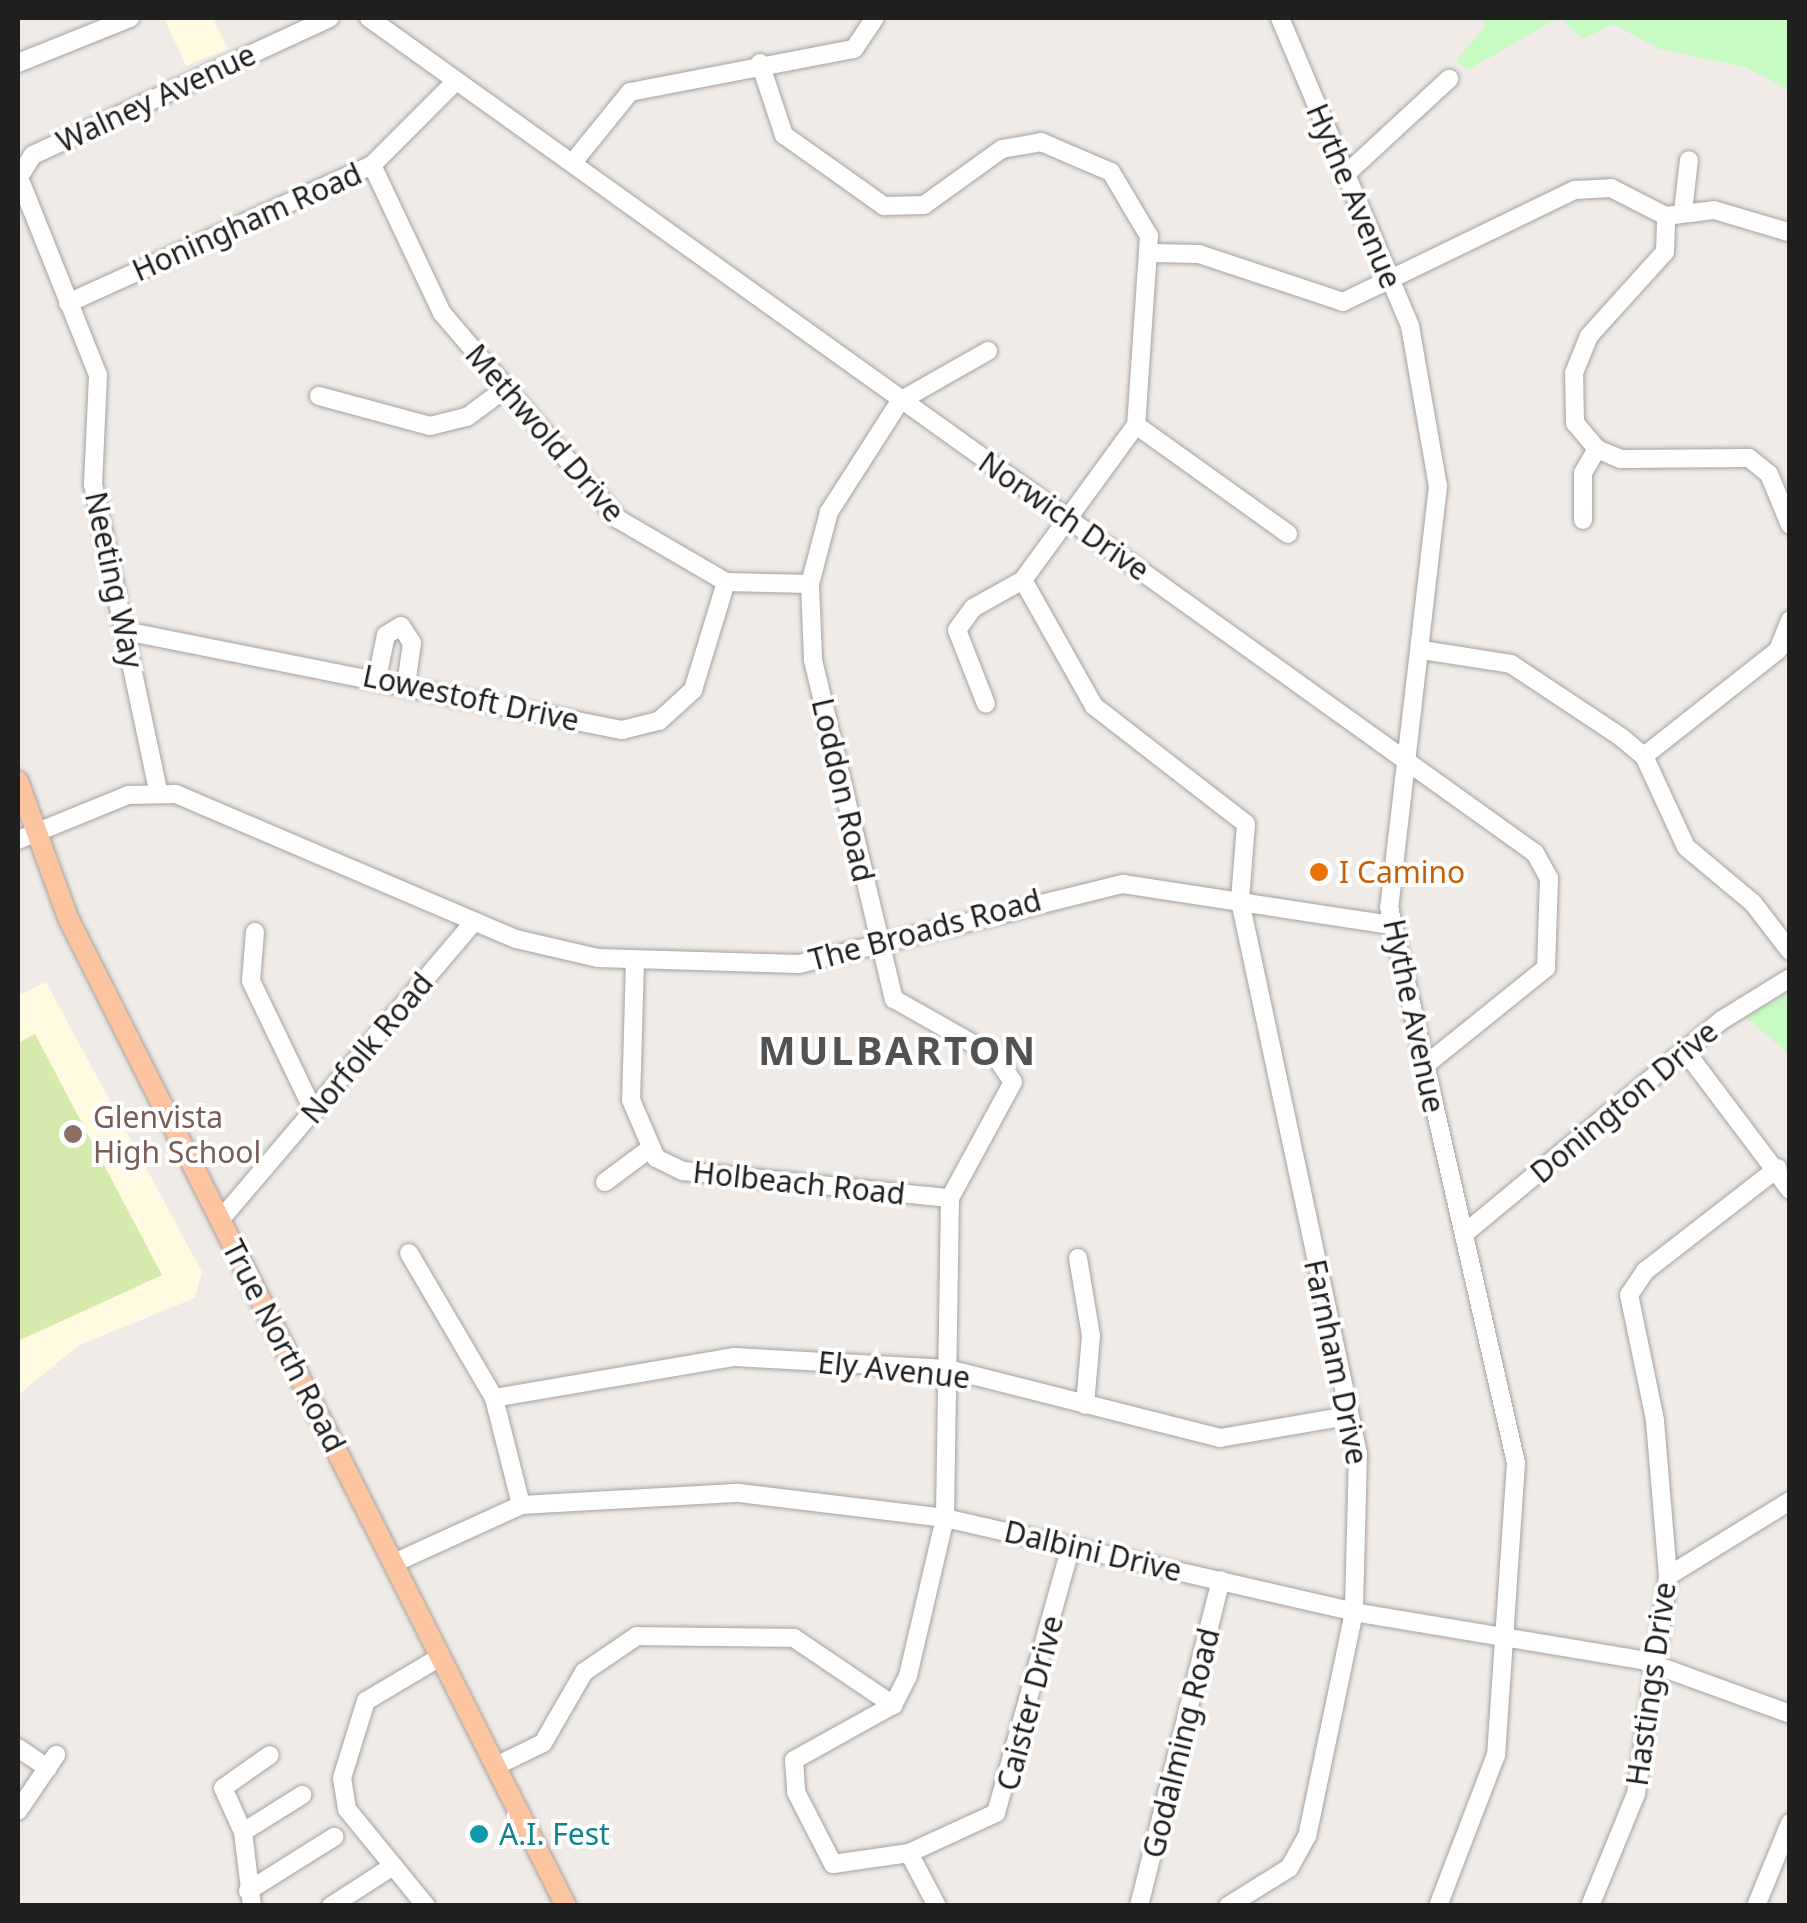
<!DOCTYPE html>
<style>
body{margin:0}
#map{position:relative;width:1807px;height:1923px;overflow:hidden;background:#f0ebe6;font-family:"Noto Sans",sans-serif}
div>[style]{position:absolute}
.education>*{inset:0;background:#fffae0}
.grass>*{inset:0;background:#d5eaac}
.park>*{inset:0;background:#c8fac3}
.roads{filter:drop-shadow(0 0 2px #a3a3a3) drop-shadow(0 0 2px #a3a3a3)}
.minor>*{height:18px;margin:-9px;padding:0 9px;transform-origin:9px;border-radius:9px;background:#fff}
.major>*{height:20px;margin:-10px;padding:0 10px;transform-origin:10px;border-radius:10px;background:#fcc49f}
.dots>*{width:28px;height:28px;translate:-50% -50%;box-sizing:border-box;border:5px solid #fff;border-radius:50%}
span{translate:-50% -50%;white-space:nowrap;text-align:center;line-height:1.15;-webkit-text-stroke:8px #fff;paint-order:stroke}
.street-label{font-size:30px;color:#1f1f1f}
.food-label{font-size:30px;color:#c56008}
.left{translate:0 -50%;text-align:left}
.education-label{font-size:30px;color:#785e54}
.culture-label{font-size:30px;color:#0d838f}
.district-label{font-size:40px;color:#525252;font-weight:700;letter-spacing:2.5px}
.frame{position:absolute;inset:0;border:20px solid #1f1f1f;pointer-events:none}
</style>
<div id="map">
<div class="education">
<div style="clip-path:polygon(164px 18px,213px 18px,228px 49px,186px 66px)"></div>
<div style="clip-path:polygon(46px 982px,202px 1272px,195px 1298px,79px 1345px,18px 1395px,18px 996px)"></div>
</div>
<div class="grass">
<div style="clip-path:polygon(35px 1034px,162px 1275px,18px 1341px,18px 1043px)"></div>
</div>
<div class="park">
<div style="clip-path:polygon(1481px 18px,1558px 18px,1468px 70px,1456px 61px,1485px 26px)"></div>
<div style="clip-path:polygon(1560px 18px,1789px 18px,1789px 90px,1745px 67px,1659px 49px,1613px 24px,1583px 39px)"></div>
<div style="clip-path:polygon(1789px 993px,1789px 1055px,1745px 1016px)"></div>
</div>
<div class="roads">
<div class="minor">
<div style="left:369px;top:18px;width:1434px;rotate:35.61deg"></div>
<div style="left:1535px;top:853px;width:29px;rotate:61deg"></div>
<div style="left:1549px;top:878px;width:90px;rotate:91.9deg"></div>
<div style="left:1546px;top:968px;width:156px;rotate:141.2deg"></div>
<div style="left:1280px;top:18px;width:334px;rotate:67.1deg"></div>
<div style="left:1410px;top:326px;width:162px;rotate:80.1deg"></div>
<div style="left:1438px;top:486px;width:424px;rotate:96.6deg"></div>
<div style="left:1389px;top:907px;width:570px;rotate:77.13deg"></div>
<div style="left:1516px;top:1463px;width:293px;rotate:93.9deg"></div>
<div style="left:1496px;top:1755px;width:162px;rotate:111deg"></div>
<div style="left:18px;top:63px;width:121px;rotate:-21.9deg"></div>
<div style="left:760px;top:63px;width:76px;rotate:71.6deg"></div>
<div style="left:784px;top:135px;width:123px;rotate:35.4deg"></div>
<div style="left:884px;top:206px;width:40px;rotate:-1.4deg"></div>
<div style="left:924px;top:205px;width:96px;rotate:-35.7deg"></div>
<div style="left:1002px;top:149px;width:40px;rotate:-10deg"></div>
<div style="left:1041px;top:142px;width:76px;rotate:23.2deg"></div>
<div style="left:1111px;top:172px;width:74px;rotate:59.3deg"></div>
<div style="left:1149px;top:236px;width:189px;rotate:93.9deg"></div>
<div style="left:1136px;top:425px;width:192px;rotate:126.1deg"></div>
<div style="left:1023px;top:580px;width:57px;rotate:150.8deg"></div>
<div style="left:973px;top:608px;width:27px;rotate:126deg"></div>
<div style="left:957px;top:630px;width:79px;rotate:68.6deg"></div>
<div style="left:574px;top:161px;width:89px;rotate:-50.9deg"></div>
<div style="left:630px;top:92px;width:228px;rotate:-10.9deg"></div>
<div style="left:854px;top:49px;width:37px;rotate:-56deg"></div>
<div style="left:372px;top:165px;width:164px;rotate:64.7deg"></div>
<div style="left:442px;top:313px;width:271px;rotate:49.5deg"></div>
<div style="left:618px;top:519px;width:125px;rotate:30.3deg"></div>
<div style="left:726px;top:582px;width:84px;rotate:1.4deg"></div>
<div style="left:1345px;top:175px;width:142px;rotate:-42.7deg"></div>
<div style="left:1683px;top:211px;width:51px;rotate:-83.3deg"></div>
<div style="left:1151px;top:253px;width:48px;rotate:1.2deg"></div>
<div style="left:1199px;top:254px;width:152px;rotate:18.4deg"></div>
<div style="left:1343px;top:302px;width:258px;rotate:-25.8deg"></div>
<div style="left:1575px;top:190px;width:36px;rotate:-3deg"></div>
<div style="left:1611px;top:188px;width:62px;rotate:27deg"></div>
<div style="left:1666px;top:216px;width:48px;rotate:-7.1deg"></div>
<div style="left:1714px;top:210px;width:77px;rotate:16.6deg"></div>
<div style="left:68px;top:303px;width:334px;rotate:-24.4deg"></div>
<div style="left:372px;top:165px;width:117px;rotate:-45deg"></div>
<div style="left:988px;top:351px;width:101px;rotate:150.4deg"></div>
<div style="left:900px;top:401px;width:132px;rotate:122.6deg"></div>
<div style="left:829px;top:512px;width:74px;rotate:104.8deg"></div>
<div style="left:810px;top:584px;width:76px;rotate:87.7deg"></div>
<div style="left:813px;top:660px;width:349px;rotate:76.6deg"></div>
<div style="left:894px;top:999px;width:117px;rotate:29.6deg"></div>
<div style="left:996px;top:1057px;width:30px;rotate:56deg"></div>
<div style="left:1013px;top:1082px;width:132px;rotate:118.5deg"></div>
<div style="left:950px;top:1198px;width:320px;rotate:90.9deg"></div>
<div style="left:945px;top:1518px;width:162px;rotate:103.2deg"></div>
<div style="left:908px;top:1676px;width:33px;rotate:117deg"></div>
<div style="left:893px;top:1705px;width:113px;rotate:150.9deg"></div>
<div style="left:794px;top:1760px;width:32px;rotate:86deg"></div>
<div style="left:796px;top:1792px;width:81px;rotate:62.8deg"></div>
<div style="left:833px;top:1864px;width:77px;rotate:-8.2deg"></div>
<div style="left:909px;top:1853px;width:96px;rotate:-24.7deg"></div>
<div style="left:996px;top:1813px;width:277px;rotate:-74.3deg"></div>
<div style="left:319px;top:396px;width:115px;rotate:15.1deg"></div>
<div style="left:430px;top:426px;width:38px;rotate:-14deg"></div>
<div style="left:467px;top:417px;width:47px;rotate:-36.4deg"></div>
<div style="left:1136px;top:425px;width:187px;rotate:35.6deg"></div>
<div style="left:1597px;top:449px;width:26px;rotate:23deg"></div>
<div style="left:1621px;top:459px;width:128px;rotate:-0.4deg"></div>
<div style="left:1749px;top:458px;width:26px;rotate:39deg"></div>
<div style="left:1769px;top:474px;width:55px;rotate:67.6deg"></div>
<div style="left:1583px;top:520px;width:47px;rotate:-90deg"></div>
<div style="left:1583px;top:473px;width:28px;rotate:-60deg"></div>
<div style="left:1597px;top:449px;width:34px;rotate:-130deg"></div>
<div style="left:1575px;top:423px;width:50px;rotate:-91.1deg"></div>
<div style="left:1574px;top:373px;width:40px;rotate:-68deg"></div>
<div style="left:1589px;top:336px;width:113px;rotate:-47.9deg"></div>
<div style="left:1665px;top:252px;width:36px;rotate:-88deg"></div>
<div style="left:1023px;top:580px;width:145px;rotate:60.6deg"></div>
<div style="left:1094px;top:706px;width:192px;rotate:37.8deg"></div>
<div style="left:1246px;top:824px;width:77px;rotate:94.5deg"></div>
<div style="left:1240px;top:901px;width:565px;rotate:77.95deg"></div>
<div style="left:1358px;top:1454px;width:158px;rotate:91.5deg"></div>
<div style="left:1354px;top:1612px;width:229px;rotate:101.8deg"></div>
<div style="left:1307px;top:1836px;width:37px;rotate:119deg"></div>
<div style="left:1289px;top:1868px;width:72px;rotate:148.1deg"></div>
<div style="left:125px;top:631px;width:507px;rotate:11.27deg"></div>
<div style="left:622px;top:730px;width:38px;rotate:-14deg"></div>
<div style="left:659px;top:721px;width:46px;rotate:-42.4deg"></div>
<div style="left:693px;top:690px;width:113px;rotate:-73deg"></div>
<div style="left:1422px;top:650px;width:90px;rotate:8.9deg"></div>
<div style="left:1511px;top:664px;width:132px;rotate:33.6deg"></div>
<div style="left:1621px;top:737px;width:30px;rotate:40deg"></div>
<div style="left:1644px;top:756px;width:100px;rotate:65.2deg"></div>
<div style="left:1686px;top:847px;width:87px;rotate:39.9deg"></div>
<div style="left:1753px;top:903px;width:61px;rotate:52.4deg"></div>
<div style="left:377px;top:678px;width:44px;rotate:-78.2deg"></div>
<div style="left:386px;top:635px;width:17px;rotate:-31deg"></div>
<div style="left:401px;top:626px;width:20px;rotate:57deg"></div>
<div style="left:412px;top:643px;width:42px;rotate:98.1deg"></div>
<div style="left:1644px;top:756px;width:171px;rotate:-38.3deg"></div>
<div style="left:1778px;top:650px;width:32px;rotate:-68deg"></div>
<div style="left:158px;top:790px;width:312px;rotate:-102deg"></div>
<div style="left:93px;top:485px;width:110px;rotate:-87.4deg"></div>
<div style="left:98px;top:375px;width:213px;rotate:-111.8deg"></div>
<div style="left:19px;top:177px;width:26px;rotate:-58deg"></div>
<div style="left:33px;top:155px;width:327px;rotate:-24.8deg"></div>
<div style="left:18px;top:840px;width:119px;rotate:-22.2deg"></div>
<div style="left:128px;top:795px;width:48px;rotate:-1.2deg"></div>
<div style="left:176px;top:794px;width:370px;rotate:23.1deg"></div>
<div style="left:516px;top:939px;width:84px;rotate:13deg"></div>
<div style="left:598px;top:958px;width:201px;rotate:1.7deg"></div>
<div style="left:799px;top:964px;width:334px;rotate:-13.9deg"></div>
<div style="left:1123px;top:884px;width:271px;rotate:8.7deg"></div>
<div style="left:255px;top:932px;width:49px;rotate:94.7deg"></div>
<div style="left:251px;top:981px;width:145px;rotate:64.3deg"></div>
<div style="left:635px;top:960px;width:140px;rotate:91.6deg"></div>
<div style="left:631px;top:1100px;width:63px;rotate:66.7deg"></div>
<div style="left:656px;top:1158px;width:30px;rotate:26deg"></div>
<div style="left:683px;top:1171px;width:268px;rotate:5.8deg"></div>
<div style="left:1686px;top:1052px;width:173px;rotate:53deg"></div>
<div style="left:605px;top:1182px;width:54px;rotate:-36.7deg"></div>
<div style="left:221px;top:1219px;width:390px;rotate:-49.6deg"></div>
<div style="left:1464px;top:1234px;width:335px;rotate:-39.7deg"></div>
<div style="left:1722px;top:1020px;width:80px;rotate:-31.7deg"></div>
<div style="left:409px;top:1253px;width:168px;rotate:59.6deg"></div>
<div style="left:494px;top:1398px;width:110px;rotate:75.8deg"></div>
<div style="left:1078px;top:1258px;width:79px;rotate:80.5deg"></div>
<div style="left:1091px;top:1336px;width:69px;rotate:95deg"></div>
<div style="left:494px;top:1398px;width:244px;rotate:-9.7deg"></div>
<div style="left:735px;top:1357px;width:213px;rotate:3.2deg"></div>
<div style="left:948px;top:1369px;width:281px;rotate:14.2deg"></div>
<div style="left:1220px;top:1438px;width:130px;rotate:-9.8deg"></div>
<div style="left:394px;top:1563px;width:140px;rotate:-24.5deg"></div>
<div style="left:521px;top:1505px;width:218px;rotate:-3.2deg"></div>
<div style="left:739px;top:1493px;width:208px;rotate:6.9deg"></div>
<div style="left:945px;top:1518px;width:420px;rotate:12.9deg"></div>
<div style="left:1354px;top:1612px;width:292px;rotate:9.5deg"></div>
<div style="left:1642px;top:1660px;width:158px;rotate:20deg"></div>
<div style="left:1668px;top:1576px;width:143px;rotate:-31.6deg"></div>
<div style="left:18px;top:1748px;width:36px;rotate:34deg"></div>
<div style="left:496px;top:1766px;width:52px;rotate:-26.1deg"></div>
<div style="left:543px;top:1743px;width:82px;rotate:-60deg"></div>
<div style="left:584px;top:1672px;width:64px;rotate:-34.2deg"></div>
<div style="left:637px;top:1636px;width:157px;rotate:0.7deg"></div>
<div style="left:794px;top:1638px;width:120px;rotate:34.1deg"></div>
<div style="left:18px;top:1811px;width:68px;rotate:-55.8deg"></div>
<div style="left:243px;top:1832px;width:70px;rotate:-32.1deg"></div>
<div style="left:909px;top:1853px;width:60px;rotate:62.2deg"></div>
<div style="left:248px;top:1891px;width:102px;rotate:-32.1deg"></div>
<div style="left:252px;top:1906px;width:75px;rotate:-96.9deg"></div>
<div style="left:243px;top:1832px;width:48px;rotate:-114.4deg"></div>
<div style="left:223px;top:1788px;width:57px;rotate:-35.1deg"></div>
<div style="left:331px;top:1906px;width:74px;rotate:-32.8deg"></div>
<div style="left:426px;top:1906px;width:125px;rotate:-129.2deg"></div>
<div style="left:347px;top:1809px;width:31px;rotate:-99deg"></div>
<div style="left:342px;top:1778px;width:81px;rotate:-72.7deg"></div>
<div style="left:366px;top:1701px;width:86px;rotate:-30.7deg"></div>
<div style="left:1139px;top:1906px;width:336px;rotate:-75.9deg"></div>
<div style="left:1590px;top:1906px;width:121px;rotate:-67.7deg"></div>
<div style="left:1636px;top:1794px;width:220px;rotate:-81.6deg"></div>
<div style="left:1668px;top:1576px;width:157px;rotate:-94.8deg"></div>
<div style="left:1655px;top:1420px;width:128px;rotate:-101.7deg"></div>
<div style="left:1629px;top:1295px;width:29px;rotate:-56deg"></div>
<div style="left:1645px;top:1271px;width:168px;rotate:-37.8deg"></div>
<div style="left:1756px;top:1906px;width:90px;rotate:-67.7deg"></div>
</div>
<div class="major">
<div style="left:18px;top:781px;width:148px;rotate:69.9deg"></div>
<div style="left:69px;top:920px;width:1104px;rotate:63.25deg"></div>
</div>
</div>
<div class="dots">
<div style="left:1319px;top:872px;background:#e8710a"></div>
<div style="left:73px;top:1134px;background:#8d6e63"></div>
<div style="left:479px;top:1834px;background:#0f9aa8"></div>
</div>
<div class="street-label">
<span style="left:156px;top:98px;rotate:-25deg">Walney Avenue</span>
<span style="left:1354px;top:196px;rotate:67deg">Hythe Avenue</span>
<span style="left:247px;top:222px;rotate:-24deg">Honingham Road</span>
<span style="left:545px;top:433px;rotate:49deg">Methwold Drive</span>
<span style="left:1064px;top:516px;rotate:35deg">Norwich Drive</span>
<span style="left:114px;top:580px;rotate:78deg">Neeting Way</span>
<span style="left:471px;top:698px;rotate:12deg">Lowestoft Drive</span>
<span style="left:843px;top:790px;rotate:77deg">Loddon Road</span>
<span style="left:925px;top:930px;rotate:-15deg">The Broads Road</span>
<span style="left:1414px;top:1016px;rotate:78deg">Hythe Avenue</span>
<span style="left:367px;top:1048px;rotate:-50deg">Norfolk Road</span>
<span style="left:1624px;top:1102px;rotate:-40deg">Donington Drive</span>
<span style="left:799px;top:1183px;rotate:6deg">Holbeach Road</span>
<span style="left:284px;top:1346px;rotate:63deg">True North Road</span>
<span style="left:1336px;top:1362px;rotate:78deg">Farnham Drive</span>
<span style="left:894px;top:1370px;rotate:6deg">Ely Avenue</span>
<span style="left:1093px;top:1551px;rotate:13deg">Dalbini Drive</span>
<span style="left:1651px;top:1684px;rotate:-82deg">Hastings Drive</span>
<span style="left:1030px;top:1703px;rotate:-75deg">Caister Drive</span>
<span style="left:1181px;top:1743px;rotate:-76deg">Godalming Road</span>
</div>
<div class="food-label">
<span class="left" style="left:1339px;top:872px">I Camino</span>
</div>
<div class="education-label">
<span class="left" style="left:93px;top:1134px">Glenvista<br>High School</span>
</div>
<div class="culture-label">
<span class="left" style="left:499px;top:1834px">A.I. Fest</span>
</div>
<div class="district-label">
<span style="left:898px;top:1050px">MULBARTON</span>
</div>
<div class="frame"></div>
</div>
